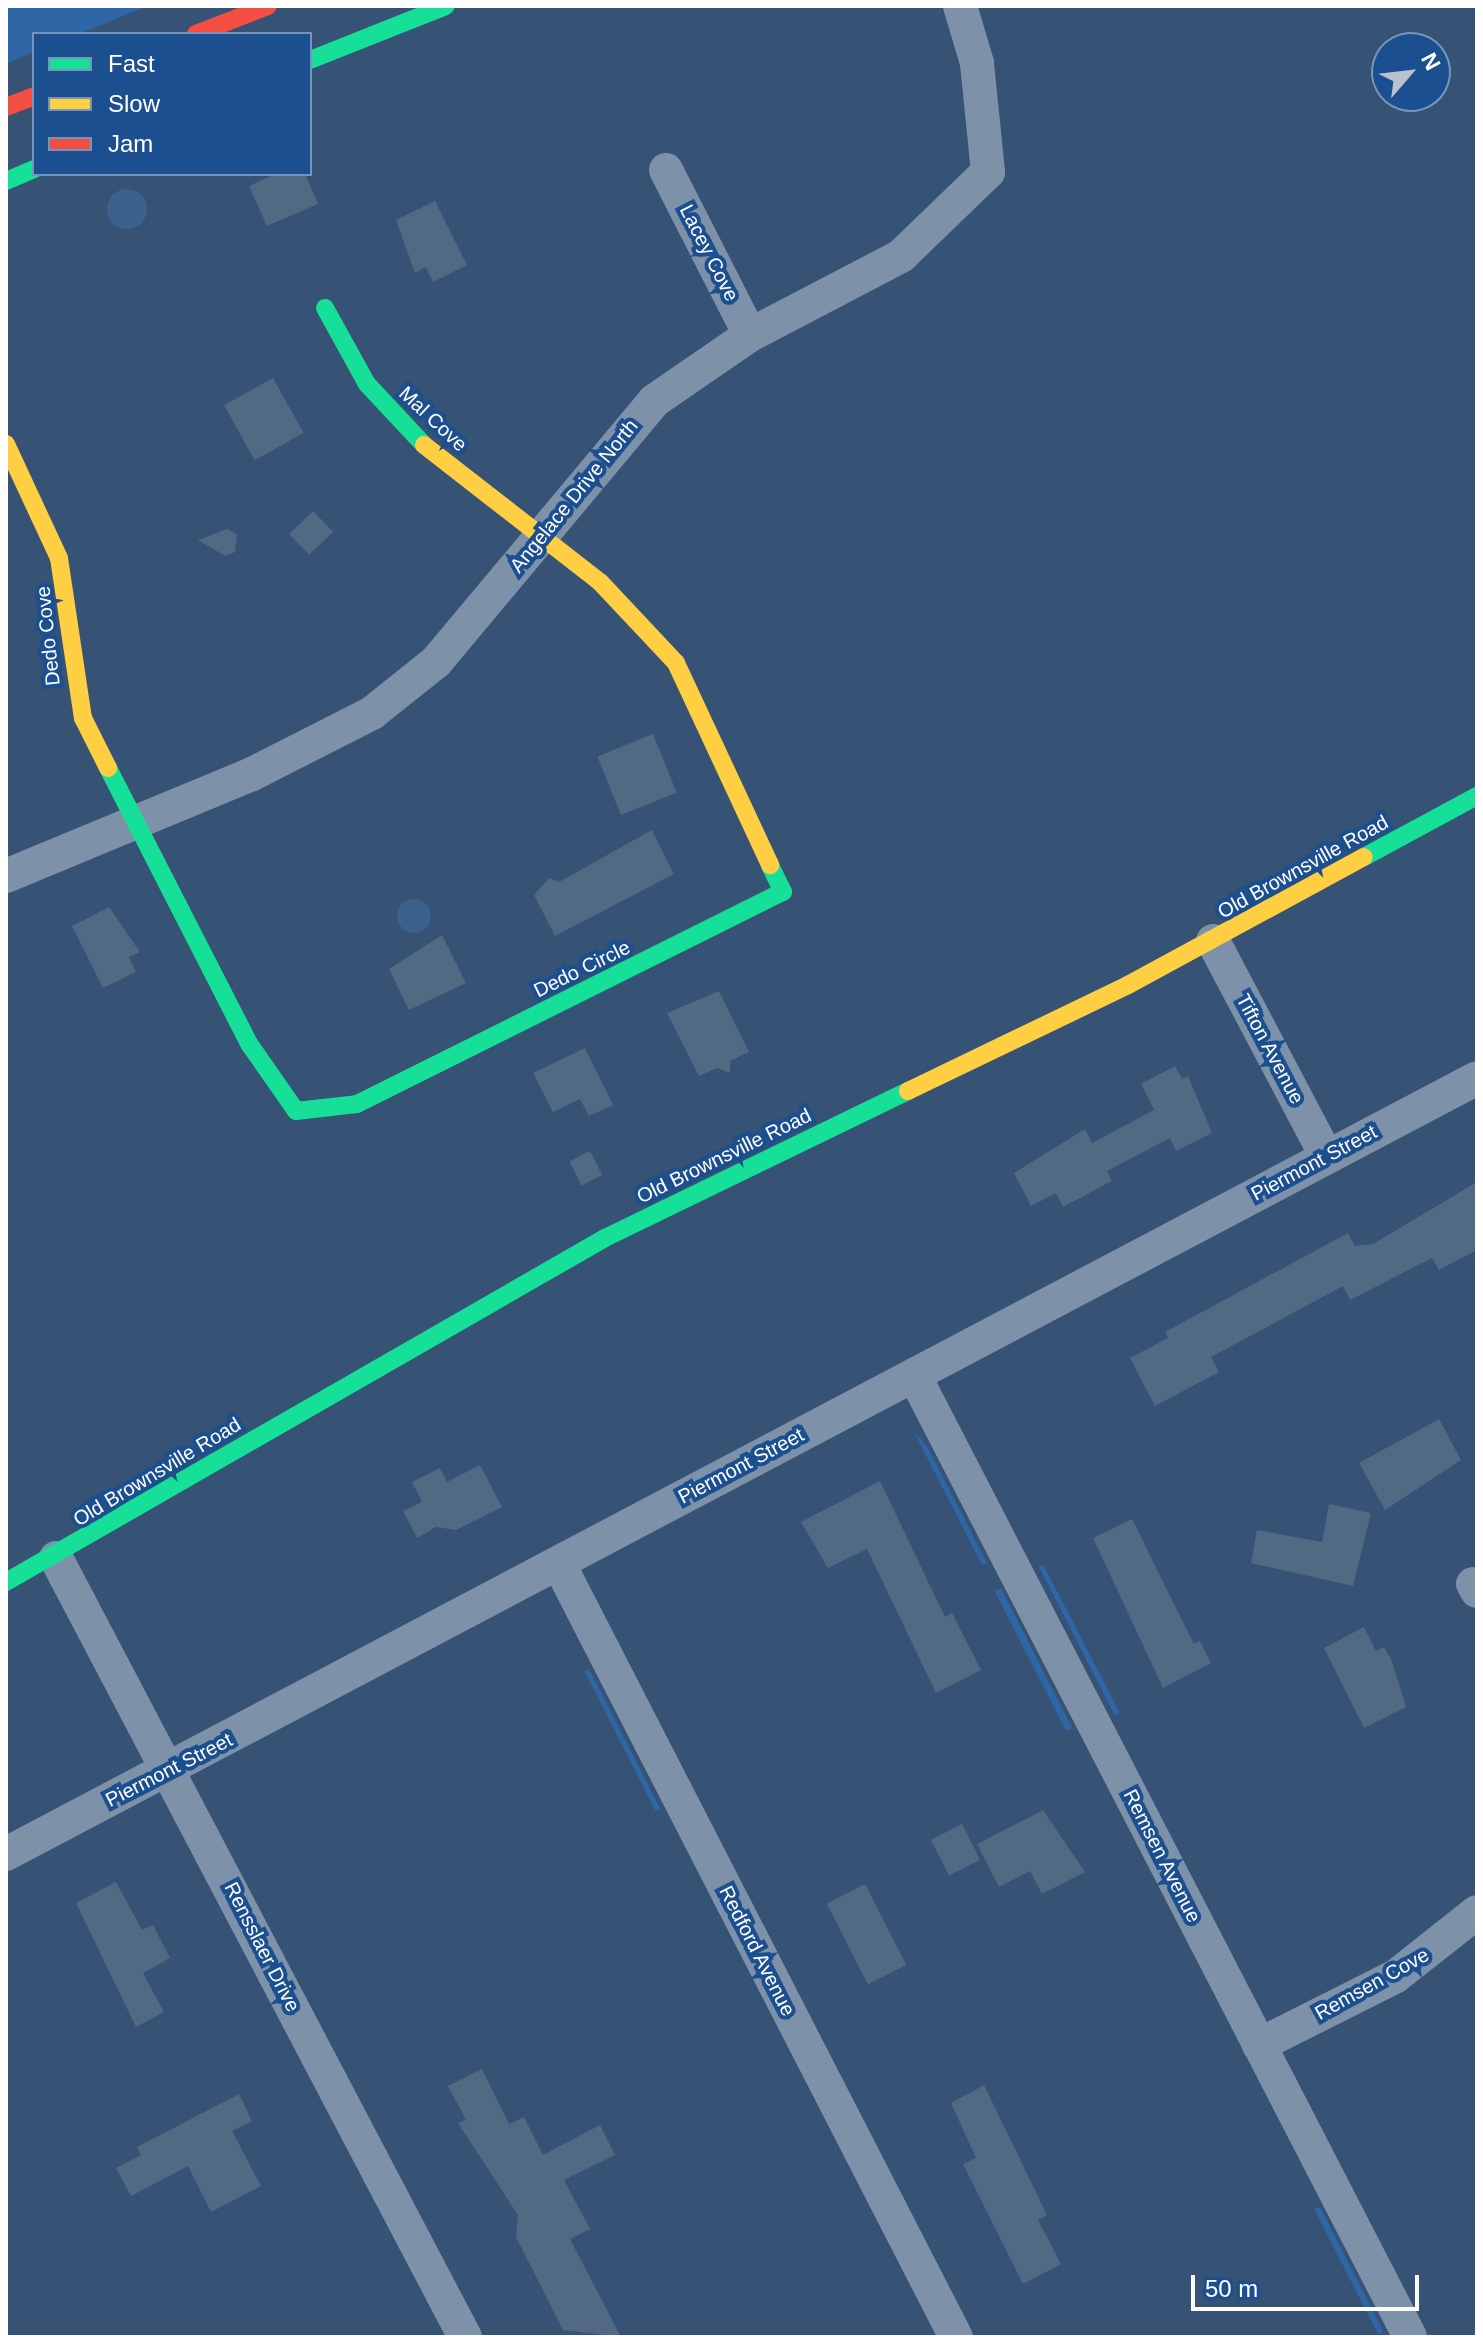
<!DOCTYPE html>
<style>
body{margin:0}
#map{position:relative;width:1483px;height:2343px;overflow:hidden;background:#365274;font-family:Arial,sans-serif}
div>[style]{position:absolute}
.green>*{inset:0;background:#2f66a5;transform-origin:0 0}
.water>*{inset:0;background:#3b618d}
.round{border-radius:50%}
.building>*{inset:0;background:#526984;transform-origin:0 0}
.street>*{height:34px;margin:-17px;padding:0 17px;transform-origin:17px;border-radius:17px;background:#7d92a8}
.fast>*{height:18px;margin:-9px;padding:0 9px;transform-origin:9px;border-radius:9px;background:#16e098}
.slow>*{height:18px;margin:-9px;padding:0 9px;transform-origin:9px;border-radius:9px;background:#ffcf43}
.jam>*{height:18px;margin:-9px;padding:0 9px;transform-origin:9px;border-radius:9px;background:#f24e42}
span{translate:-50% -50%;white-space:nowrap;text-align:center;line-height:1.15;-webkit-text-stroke:8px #1b4f8f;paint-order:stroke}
.street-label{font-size:20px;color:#fff}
.frame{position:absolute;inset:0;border:8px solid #fff;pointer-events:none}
.legend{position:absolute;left:32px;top:32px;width:280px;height:144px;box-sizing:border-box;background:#1b4f8f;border:2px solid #7695bc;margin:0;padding:10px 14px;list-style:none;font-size:24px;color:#fff}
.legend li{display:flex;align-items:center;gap:16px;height:40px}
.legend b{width:40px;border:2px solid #7695bc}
.north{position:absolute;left:1371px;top:32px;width:80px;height:80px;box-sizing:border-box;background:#1b4f8f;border:2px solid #7695bc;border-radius:50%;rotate:62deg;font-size:22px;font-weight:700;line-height:32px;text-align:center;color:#fff}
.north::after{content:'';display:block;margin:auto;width:28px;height:36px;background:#b9c2ce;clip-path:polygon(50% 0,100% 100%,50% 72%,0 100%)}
.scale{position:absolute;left:1191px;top:2275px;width:228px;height:36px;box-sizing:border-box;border:4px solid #fff;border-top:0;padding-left:10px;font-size:24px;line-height:28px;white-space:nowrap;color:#fff;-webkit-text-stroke:6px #1b4f8f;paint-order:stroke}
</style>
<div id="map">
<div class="green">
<div style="clip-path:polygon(6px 6px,148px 6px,79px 34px,34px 34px,34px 52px,6px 64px)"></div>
<div style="clip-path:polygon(914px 1432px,927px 1446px,987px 1563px,982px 1565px)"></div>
<div style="clip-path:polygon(1043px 1564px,1120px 1713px,1115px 1716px,1039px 1567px)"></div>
<div style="left:1001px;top:1588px;width:157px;height:7px;rotate:63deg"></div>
<div style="left:589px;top:1669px;width:157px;height:5px;rotate:63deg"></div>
<div style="left:1320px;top:2207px;width:140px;height:6px;rotate:63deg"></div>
</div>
<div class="water">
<div class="round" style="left:107px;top:189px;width:40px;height:40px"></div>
<div class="round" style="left:397px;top:899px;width:34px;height:34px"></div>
</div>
<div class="building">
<div style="clip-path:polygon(275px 174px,305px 174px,318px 204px,267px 226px,249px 186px)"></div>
<div style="clip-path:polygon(435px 201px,467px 265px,433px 282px,426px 267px,415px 273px,396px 220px)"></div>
<div style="left:273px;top:378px;width:63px;height:56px;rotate:61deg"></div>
<div style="left:313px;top:511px;width:29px;height:33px;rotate:46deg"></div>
<div style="clip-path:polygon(227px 529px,237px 534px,235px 552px,225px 556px,198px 540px)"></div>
<div style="left:653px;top:734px;width:63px;height:60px;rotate:68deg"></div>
<div style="clip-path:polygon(652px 830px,674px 874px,555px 936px,534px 895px,549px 878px,559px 882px)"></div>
<div style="clip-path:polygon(109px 907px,140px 952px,129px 957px,136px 972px,103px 988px,72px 926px)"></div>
<div style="clip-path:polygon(442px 935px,466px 983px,409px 1010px,389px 969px)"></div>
<div style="clip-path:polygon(719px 991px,749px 1052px,730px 1061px,730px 1073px,717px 1068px,699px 1076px,667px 1013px)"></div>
<div style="clip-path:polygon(585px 1048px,613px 1105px,589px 1116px,580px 1099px,553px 1112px,533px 1073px)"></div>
<div style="clip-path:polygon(1175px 1066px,1182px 1079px,1188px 1076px,1212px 1133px,1176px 1151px,1170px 1138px,1107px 1171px,1112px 1181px,1063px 1207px,1056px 1193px,1031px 1206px,1014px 1173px,1085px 1129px,1092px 1143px,1154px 1110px,1141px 1084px)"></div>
<div style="left:590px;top:1151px;width:27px;height:23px;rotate:63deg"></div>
<div style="clip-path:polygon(1477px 1182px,1477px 1250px,1439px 1270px,1432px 1258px,1350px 1300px,1343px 1286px,1211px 1357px,1219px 1372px,1155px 1406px,1130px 1358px,1168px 1338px,1165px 1332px,1348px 1233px,1355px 1246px,1373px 1244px)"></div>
<div style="clip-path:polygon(1439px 1419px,1461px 1460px,1385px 1510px,1359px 1463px)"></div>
<div style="clip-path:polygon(480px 1465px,502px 1507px,456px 1530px,436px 1527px,417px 1538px,403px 1511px,422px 1502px,412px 1482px,440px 1468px,447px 1482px)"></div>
<div style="clip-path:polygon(880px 1481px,945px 1617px,952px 1613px,981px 1670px,936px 1693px,867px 1549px,828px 1568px,801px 1522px)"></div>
<div style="clip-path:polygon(1329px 1504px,1371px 1513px,1353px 1586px,1251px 1563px,1257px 1530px,1322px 1542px)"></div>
<div style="clip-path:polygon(1132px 1519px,1194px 1644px,1200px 1641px,1211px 1663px,1163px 1688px,1093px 1538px)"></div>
<div style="clip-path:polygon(1364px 1627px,1376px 1651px,1384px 1647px,1392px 1661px,1406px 1707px,1364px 1728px,1324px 1648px)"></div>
<div style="clip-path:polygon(1043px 1810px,1085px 1872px,1042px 1894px,1030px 1871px,999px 1887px,977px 1844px)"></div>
<div style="left:962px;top:1824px;width:40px;height:35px;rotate:63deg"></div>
<div style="clip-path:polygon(116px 1882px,142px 1930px,153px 1925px,170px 1958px,143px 1973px,164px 2012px,136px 2027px,76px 1903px)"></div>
<div style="left:865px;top:1884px;width:91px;height:43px;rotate:63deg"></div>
<div style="clip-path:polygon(482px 2069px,509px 2124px,524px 2117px,543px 2155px,600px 2125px,615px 2155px,564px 2180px,590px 2229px,570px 2239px,621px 2337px,563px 2330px,516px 2237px,518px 2215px,458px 2123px,466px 2120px,448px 2086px)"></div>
<div style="clip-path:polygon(984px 2085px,1047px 2215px,1038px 2220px,1061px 2264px,1023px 2284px,963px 2164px,976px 2158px,951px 2103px)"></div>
<div style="clip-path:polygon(239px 2094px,252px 2121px,232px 2131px,261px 2186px,211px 2212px,188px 2166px,131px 2196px,116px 2168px,141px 2155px,137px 2147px)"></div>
</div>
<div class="street">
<div style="left:666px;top:170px;width:185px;rotate:63deg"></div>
<div style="left:6px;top:876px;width:266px;rotate:-22.5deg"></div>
<div style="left:252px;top:774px;width:135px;rotate:-26.9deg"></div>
<div style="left:372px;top:713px;width:82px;rotate:-38.6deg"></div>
<div style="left:436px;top:662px;width:340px;rotate:-50.1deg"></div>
<div style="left:654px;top:401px;width:116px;rotate:-34.5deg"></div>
<div style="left:750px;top:335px;width:170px;rotate:-27.6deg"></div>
<div style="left:901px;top:256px;width:121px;rotate:-44deg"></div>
<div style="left:988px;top:172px;width:110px;rotate:-95.8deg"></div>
<div style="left:977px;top:63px;width:59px;rotate:-106.6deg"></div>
<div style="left:1213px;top:941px;width:244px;rotate:62.2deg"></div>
<div style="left:914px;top:1375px;width:1082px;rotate:62.72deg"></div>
<div style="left:56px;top:1558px;width:880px;rotate:62.3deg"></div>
<div style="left:559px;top:1564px;width:869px;rotate:62.82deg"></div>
<div style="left:1473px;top:1584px;width:8px;rotate:60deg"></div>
<div style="left:6px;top:1854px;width:1663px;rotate:-27.81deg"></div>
<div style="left:1259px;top:2045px;width:153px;rotate:-26.7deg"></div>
<div style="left:1396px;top:1976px;width:103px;rotate:-38.3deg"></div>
</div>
<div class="fast">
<div style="left:310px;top:60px;width:146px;rotate:-21.7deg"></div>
<div style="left:6px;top:181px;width:30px;rotate:-23deg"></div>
<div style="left:325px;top:308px;width:87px;rotate:61.1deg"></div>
<div style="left:367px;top:384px;width:83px;rotate:46.9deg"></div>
<div style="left:108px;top:768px;width:311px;rotate:62.9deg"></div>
<div style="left:250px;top:1045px;width:80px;rotate:55.1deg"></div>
<div style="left:296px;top:1111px;width:61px;rotate:-6.5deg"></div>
<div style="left:357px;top:1104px;width:476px;rotate:-26.5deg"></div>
<div style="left:783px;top:892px;width:30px;rotate:-116deg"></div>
<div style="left:1364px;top:857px;width:128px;rotate:-28.4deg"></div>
<div style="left:6px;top:1582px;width:691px;rotate:-29.87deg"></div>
<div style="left:605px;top:1238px;width:337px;rotate:-25.9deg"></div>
</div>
<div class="slow">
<div style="left:6px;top:444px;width:126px;rotate:65.1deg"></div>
<div style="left:59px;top:558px;width:162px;rotate:81.5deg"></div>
<div style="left:83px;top:718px;width:56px;rotate:63.4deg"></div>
<div style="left:424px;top:445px;width:223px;rotate:37.9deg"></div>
<div style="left:600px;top:582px;width:111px;rotate:46.8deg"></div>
<div style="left:676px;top:663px;width:223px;rotate:65deg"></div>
<div style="left:908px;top:1091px;width:244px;rotate:-25.7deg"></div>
<div style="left:1128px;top:985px;width:268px;rotate:-28.5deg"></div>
</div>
<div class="jam">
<div style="left:196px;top:34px;width:77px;rotate:-21.3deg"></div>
<div style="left:6px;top:107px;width:30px;rotate:-21deg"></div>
</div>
<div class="street-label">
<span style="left:709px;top:253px;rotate:63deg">Lacey Cove</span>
<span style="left:433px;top:419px;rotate:43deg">Mal Cove</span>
<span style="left:574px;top:496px;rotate:-51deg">Angelace Drive North</span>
<span style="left:48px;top:636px;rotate:-96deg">Dedo Cove</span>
<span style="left:1303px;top:867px;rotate:-29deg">Old Brownsville Road</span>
<span style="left:582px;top:969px;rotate:-26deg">Dedo Circle</span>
<span style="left:1270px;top:1049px;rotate:62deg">Tifton Avenue</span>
<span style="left:724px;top:1156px;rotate:-26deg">Old Brownsville Road</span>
<span style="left:1314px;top:1163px;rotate:-28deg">Piermont Street</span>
<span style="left:741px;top:1466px;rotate:-28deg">Piermont Street</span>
<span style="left:157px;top:1472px;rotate:-31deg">Old Brownsville Road</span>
<span style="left:169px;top:1770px;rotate:-27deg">Piermont Street</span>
<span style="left:1162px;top:1856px;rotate:63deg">Remsen Avenue</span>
<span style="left:262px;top:1947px;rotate:63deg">Rensslaer Drive</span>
<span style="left:757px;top:1951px;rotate:63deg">Redford Avenue</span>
<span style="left:1372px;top:1984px;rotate:-29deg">Remsen Cove</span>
</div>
<div class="frame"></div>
<ul class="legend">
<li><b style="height:10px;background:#16e098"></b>Fast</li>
<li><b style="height:10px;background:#ffcf43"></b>Slow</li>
<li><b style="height:10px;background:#f24e42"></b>Jam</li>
</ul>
<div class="north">N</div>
<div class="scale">50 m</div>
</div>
